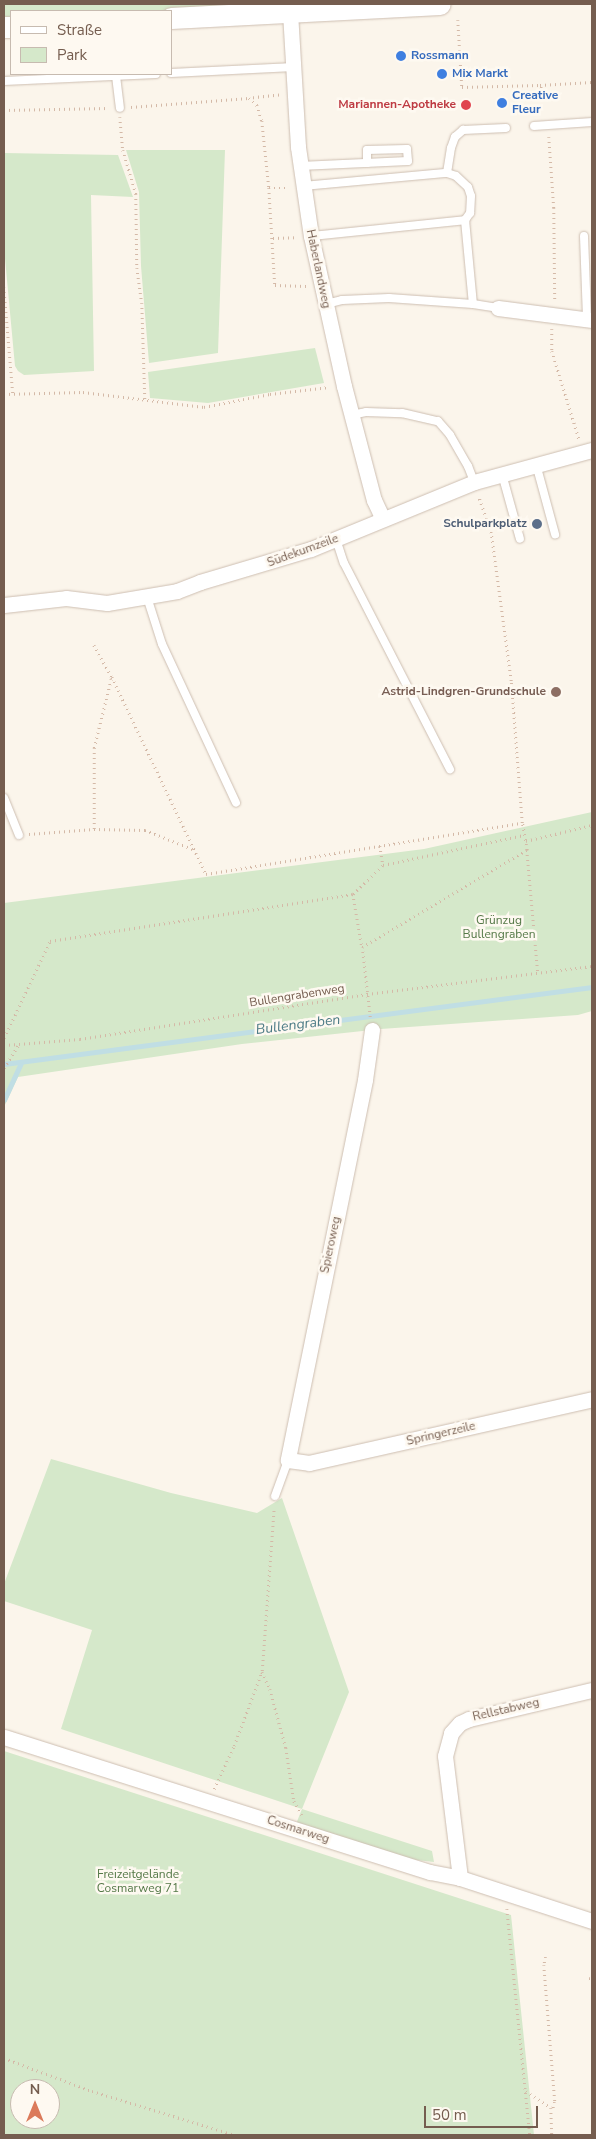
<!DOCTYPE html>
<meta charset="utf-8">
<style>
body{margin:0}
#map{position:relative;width:596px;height:2139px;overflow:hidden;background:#fbf5eb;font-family:"Nunito Sans",sans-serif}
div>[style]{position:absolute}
.green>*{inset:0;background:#d5e8ca}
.stream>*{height:4.5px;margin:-2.25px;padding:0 2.25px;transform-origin:2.25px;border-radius:2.25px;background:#c0dee4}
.path>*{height:2.5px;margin-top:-1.25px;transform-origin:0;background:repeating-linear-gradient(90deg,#d4b9a7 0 1px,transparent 0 5px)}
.roads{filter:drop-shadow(0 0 1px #cdbeb1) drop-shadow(0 0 1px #cdbeb1)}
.lane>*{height:8px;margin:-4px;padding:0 4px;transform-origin:4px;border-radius:4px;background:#fff}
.street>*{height:15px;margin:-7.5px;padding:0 7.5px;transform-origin:7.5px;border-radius:7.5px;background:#fff}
.secondary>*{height:21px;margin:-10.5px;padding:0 10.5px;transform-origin:10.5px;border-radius:10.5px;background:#fff}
.dots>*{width:14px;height:14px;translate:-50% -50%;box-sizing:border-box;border:2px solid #fef9f1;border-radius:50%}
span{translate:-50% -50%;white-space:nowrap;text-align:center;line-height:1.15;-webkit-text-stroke:5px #fef9f1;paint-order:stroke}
.shop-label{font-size:12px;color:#366cbe;font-weight:700}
.left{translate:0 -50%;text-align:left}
.health-label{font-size:12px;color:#be3a42;font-weight:700}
.right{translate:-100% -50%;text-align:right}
.street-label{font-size:12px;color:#755d4f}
.service-label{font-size:12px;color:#4e5e75;font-weight:700}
.education-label{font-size:12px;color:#785e54;font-weight:700}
.park-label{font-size:12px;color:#557948}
.water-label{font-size:14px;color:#4b7a85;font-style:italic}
.frame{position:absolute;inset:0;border:5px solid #755d4f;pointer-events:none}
.legend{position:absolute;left:10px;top:10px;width:162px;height:65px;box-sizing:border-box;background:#fef9f1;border:1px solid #c7bbb0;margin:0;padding:6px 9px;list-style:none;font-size:15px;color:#755d4f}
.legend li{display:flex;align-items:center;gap:10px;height:25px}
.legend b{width:25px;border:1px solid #c7bbb0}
.north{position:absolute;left:10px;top:2079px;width:50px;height:50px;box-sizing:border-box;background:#fef9f1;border:1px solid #c7bbb0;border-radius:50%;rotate:0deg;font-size:14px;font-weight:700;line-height:20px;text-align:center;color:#755d4f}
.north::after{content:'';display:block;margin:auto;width:18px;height:22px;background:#db7a5a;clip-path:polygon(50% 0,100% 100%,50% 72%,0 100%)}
.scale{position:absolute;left:424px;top:2106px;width:114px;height:22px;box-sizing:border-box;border:2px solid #755d4f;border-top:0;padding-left:6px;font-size:15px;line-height:18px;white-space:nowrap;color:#755d4f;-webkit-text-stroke:4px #fef9f1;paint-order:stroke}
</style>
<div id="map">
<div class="green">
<div style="clip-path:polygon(35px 4px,257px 4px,171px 11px,11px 11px,11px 21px,4px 21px,4px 5px)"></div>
<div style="clip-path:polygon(126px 150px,225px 150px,218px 353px,149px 363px,141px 266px,139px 192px)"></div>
<div style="clip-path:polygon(4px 153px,118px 155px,133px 197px,91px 195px,94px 371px,24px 375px,18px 371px,15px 366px,4px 248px)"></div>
<div style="clip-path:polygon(315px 348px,324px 383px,208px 403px,150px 398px,148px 372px)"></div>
<div style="clip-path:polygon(592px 812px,592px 1011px,578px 1015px,381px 1029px,242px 1044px,18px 1077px,4px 1107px,4px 903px,424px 849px)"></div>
<div style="clip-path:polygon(51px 1459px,171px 1493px,257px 1513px,282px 1498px,349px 1692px,302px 1809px,432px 1851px,434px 1862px,408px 1859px,296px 1824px,302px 1809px,61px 1729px,92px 1630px,4px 1601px,4px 1584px)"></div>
<div style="clip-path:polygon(evenodd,4px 1751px,511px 1915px,534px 2135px,4px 2135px,4px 1751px,20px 2089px,50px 2089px,50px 2119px,20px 2119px,20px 2089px)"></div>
</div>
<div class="stream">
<div style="left:4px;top:1064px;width:593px;rotate:-7.46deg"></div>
<div style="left:4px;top:1100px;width:41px;rotate:-65.3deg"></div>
</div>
<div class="path">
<div style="left:458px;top:20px;width:67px;rotate:86.6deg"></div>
<div style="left:462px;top:87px;width:78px;rotate:-1.5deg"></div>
<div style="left:541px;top:88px;width:3px;rotate:-108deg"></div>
<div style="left:540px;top:85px;width:52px;rotate:-3.3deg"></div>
<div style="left:279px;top:95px;width:30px;rotate:174deg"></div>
<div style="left:249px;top:98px;width:11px;rotate:41deg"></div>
<div style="left:257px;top:105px;width:17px;rotate:73deg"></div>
<div style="left:262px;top:121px;width:67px;rotate:84deg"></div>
<div style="left:269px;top:188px;width:97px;rotate:86.5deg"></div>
<div style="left:275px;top:285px;width:31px;rotate:2deg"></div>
<div style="left:131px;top:107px;width:118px;rotate:-4.4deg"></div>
<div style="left:4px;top:110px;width:105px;rotate:-1.1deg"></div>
<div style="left:120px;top:117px;width:33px;rotate:85deg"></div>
<div style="left:123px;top:150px;width:46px;rotate:73.5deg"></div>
<div style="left:136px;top:194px;width:74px;rotate:89.2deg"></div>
<div style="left:137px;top:268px;width:35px;rotate:82deg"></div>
<div style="left:142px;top:303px;width:98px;rotate:88.2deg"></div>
<div style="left:549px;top:137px;width:71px;rotate:86deg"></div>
<div style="left:554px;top:208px;width:93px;rotate:89.4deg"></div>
<div style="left:269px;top:188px;width:18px"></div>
<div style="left:273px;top:238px;width:23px;rotate:-2deg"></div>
<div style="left:4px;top:287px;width:107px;rotate:85.2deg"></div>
<div style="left:552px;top:329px;width:22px;rotate:90deg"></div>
<div style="left:552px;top:351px;width:92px;rotate:72.9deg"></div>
<div style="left:4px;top:394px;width:79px;rotate:-1.5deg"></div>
<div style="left:83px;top:392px;width:122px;rotate:7.1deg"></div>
<div style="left:204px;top:407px;width:67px;rotate:-11.1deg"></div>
<div style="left:270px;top:394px;width:60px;rotate:-6.7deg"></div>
<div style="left:94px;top:645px;width:37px;rotate:61deg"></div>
<div style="left:112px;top:677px;width:218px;rotate:64.5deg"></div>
<div style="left:206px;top:874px;width:320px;rotate:-9.2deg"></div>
<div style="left:94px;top:829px;width:81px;rotate:-90deg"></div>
<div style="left:94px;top:748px;width:71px;rotate:-76.2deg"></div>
<div style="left:29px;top:834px;width:65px;rotate:-4.4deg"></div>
<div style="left:94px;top:829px;width:51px;rotate:1.1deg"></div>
<div style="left:145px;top:830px;width:54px;rotate:21.8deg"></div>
<div style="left:526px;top:841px;width:68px;rotate:-13.6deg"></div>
<div style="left:380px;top:846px;width:19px;rotate:81deg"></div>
<div style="left:527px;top:850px;width:124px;rotate:84.9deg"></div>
<div style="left:353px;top:894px;width:54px;rotate:80.4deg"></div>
<div style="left:370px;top:1017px;width:70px;rotate:-96.5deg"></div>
<div style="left:362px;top:947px;width:191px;rotate:-30.5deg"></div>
<div style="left:527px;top:850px;width:27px;rotate:-100deg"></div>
<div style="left:522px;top:823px;width:142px;rotate:-94.4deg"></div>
<div style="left:511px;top:681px;width:149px;rotate:-97.7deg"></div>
<div style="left:491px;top:533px;width:39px;rotate:-109deg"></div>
<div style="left:4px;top:1038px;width:107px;rotate:-64.6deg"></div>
<div style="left:50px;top:941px;width:307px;rotate:-8.8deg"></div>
<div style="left:353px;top:894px;width:42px;rotate:-44deg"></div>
<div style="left:383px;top:865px;width:144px;rotate:-12deg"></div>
<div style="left:4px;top:1045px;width:15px;rotate:-4deg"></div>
<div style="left:4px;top:1068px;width:28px;rotate:-58deg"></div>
<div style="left:19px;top:1044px;width:61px;rotate:-4.7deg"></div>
<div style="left:80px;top:1039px;width:291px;rotate:-8.9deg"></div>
<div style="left:367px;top:994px;width:227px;rotate:-7.1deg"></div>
<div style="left:262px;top:1672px;width:19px;rotate:65deg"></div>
<div style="left:270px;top:1689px;width:61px;rotate:74.8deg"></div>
<div style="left:286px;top:1748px;width:54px;rotate:81.4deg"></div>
<div style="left:294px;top:1801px;width:16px;rotate:60deg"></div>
<div style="left:214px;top:1789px;width:47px;rotate:-65.1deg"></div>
<div style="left:234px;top:1746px;width:80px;rotate:-69.5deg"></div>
<div style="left:262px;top:1671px;width:164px;rotate:-85.8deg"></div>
<div style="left:507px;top:1909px;width:227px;rotate:84.2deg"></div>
<div style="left:546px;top:1957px;width:8px;rotate:104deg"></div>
<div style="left:544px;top:1965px;width:137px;rotate:85.4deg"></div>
<div style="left:555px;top:2102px;width:9px;rotate:108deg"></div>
<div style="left:589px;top:1978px;width:3px;rotate:18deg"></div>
<div style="left:4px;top:2058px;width:94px;rotate:20.6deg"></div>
<div style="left:92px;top:2091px;width:150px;rotate:17.1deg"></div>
<div style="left:526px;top:2091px;width:30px;rotate:34deg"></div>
<div style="left:551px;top:2108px;width:27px;rotate:88deg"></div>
</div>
<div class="roads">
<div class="lane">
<div style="left:171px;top:73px;width:123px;rotate:-2.8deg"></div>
<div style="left:116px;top:76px;width:32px;rotate:83deg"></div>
<div style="left:4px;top:81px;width:152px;rotate:-2.6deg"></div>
<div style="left:534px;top:126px;width:58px;rotate:-3.9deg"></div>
<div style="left:300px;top:166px;width:108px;rotate:-2.7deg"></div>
<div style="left:408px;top:161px;width:12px;rotate:-95deg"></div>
<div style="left:407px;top:149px;width:40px;rotate:178.6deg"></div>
<div style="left:367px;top:150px;width:13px;rotate:90deg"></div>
<div style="left:447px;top:173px;width:25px;rotate:-81deg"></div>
<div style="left:451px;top:148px;width:12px;rotate:-70deg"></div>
<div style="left:455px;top:137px;width:11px;rotate:-41deg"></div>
<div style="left:463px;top:130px;width:43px;rotate:-2.7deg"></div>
<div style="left:303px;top:186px;width:145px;rotate:-5.2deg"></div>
<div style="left:447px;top:173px;width:9px;rotate:18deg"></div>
<div style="left:456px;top:176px;width:16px;rotate:43deg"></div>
<div style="left:468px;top:187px;width:9px;rotate:72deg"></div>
<div style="left:471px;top:196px;width:17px;rotate:93deg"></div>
<div style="left:470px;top:213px;width:9px;rotate:126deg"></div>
<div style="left:465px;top:220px;width:84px;rotate:84.6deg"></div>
<div style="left:473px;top:304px;width:25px;rotate:9deg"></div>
<div style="left:311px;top:236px;width:155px;rotate:-5.9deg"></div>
<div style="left:584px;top:236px;width:83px;rotate:87.9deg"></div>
<div style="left:326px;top:304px;width:16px;rotate:-14deg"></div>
<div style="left:342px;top:300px;width:47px;rotate:-2.4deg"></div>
<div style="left:389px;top:298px;width:84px;rotate:4.1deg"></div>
<div style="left:351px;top:415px;width:15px;rotate:-11deg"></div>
<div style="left:366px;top:412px;width:36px;rotate:2deg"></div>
<div style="left:402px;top:413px;width:37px;rotate:13deg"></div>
<div style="left:438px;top:421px;width:18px;rotate:49deg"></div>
<div style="left:450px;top:435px;width:36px;rotate:60deg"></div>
<div style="left:468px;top:466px;width:17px;rotate:69deg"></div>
<div style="left:536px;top:464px;width:73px;rotate:74.8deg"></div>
<div style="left:502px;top:474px;width:67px;rotate:74.5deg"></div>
<div style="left:336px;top:539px;width:25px;rotate:72deg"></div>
<div style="left:344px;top:563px;width:232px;rotate:62.8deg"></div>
<div style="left:147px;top:597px;width:49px;rotate:72.3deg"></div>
<div style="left:162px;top:644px;width:175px;rotate:65deg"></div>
<div style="left:4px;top:798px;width:40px;rotate:68deg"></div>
<div style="left:275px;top:1496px;width:38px;rotate:-70deg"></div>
</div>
<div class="street">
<div style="left:290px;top:12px;width:135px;rotate:86.6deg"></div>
<div style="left:298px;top:147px;width:90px;rotate:81.7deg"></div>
<div style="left:311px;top:236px;width:154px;rotate:77.6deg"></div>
<div style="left:344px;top:386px;width:118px;rotate:75.3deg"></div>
<div style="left:374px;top:500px;width:21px;rotate:65deg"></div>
<div style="left:498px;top:308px;width:95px;rotate:7.3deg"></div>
<div style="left:4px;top:605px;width:62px;rotate:-6.4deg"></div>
<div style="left:66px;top:598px;width:41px;rotate:7deg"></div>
<div style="left:107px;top:603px;width:71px;rotate:-9.7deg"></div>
<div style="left:177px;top:591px;width:25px;rotate:-21deg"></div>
<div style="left:200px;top:582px;width:116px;rotate:-16.6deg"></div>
<div style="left:311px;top:549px;width:176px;rotate:-22.3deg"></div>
<div style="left:474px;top:482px;width:122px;rotate:-15.2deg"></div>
<div style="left:372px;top:1030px;width:50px;rotate:98deg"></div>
<div style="left:365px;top:1080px;width:388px;rotate:101.5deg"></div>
<div style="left:288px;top:1460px;width:21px;rotate:8deg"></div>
<div style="left:309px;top:1463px;width:290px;rotate:-12.7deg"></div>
<div style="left:4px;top:1737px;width:447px;rotate:17.6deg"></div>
<div style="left:430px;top:1872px;width:31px;rotate:11deg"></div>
<div style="left:460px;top:1878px;width:139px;rotate:18deg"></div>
<div style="left:460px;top:1878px;width:123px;rotate:-97deg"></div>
<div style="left:445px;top:1756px;width:24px;rotate:-75deg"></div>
<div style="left:451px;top:1733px;width:13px;rotate:-48deg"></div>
<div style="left:460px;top:1723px;width:10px;rotate:-24deg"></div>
<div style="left:469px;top:1719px;width:126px;rotate:-13.3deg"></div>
</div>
<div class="secondary">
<div style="left:171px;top:18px;width:269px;rotate:-3deg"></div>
<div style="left:4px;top:27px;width:7px"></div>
</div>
</div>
<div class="dots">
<div style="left:401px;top:56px;background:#3f7fe0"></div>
<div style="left:442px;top:74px;background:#3f7fe0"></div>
<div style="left:502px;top:103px;background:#3f7fe0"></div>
<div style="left:466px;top:105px;background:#e0444e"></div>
<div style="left:537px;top:524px;background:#5c6f8a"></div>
<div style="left:556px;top:692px;background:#8d6e63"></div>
</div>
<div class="shop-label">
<span class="left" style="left:411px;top:56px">Rossmann</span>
<span class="left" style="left:452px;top:74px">Mix Markt</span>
<span class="left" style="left:512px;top:103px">Creative<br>Fleur</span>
</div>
<div class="health-label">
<span class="right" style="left:456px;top:105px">Mariannen-Apotheke</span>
</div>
<div class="street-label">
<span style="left:318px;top:269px;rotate:78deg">Haberlandweg</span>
<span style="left:303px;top:551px;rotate:-20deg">Südekumzeile</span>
<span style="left:297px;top:996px;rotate:-9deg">Bullengrabenweg</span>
<span style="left:331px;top:1245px;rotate:-78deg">Spieroweg</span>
<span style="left:441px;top:1434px;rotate:-13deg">Springerzeile</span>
<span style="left:506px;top:1710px;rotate:-13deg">Rellstabweg</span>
<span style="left:298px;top:1830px;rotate:18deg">Cosmarweg</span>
</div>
<div class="service-label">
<span class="right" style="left:527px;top:524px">Schulparkplatz</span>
</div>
<div class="education-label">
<span class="right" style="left:546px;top:692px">Astrid-Lindgren-Grundschule</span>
</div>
<div class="park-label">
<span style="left:499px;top:928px">Grünzug<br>Bullengraben</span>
<span style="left:138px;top:1882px">Freizeitgelände<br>Cosmarweg 71</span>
</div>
<div class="water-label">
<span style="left:298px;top:1025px;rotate:-7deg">Bullengraben</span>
</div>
<div class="frame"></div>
<ul class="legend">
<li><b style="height:6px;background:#fff"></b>Straße</li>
<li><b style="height:14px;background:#d5e8ca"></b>Park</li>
</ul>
<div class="north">N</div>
<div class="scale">50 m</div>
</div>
